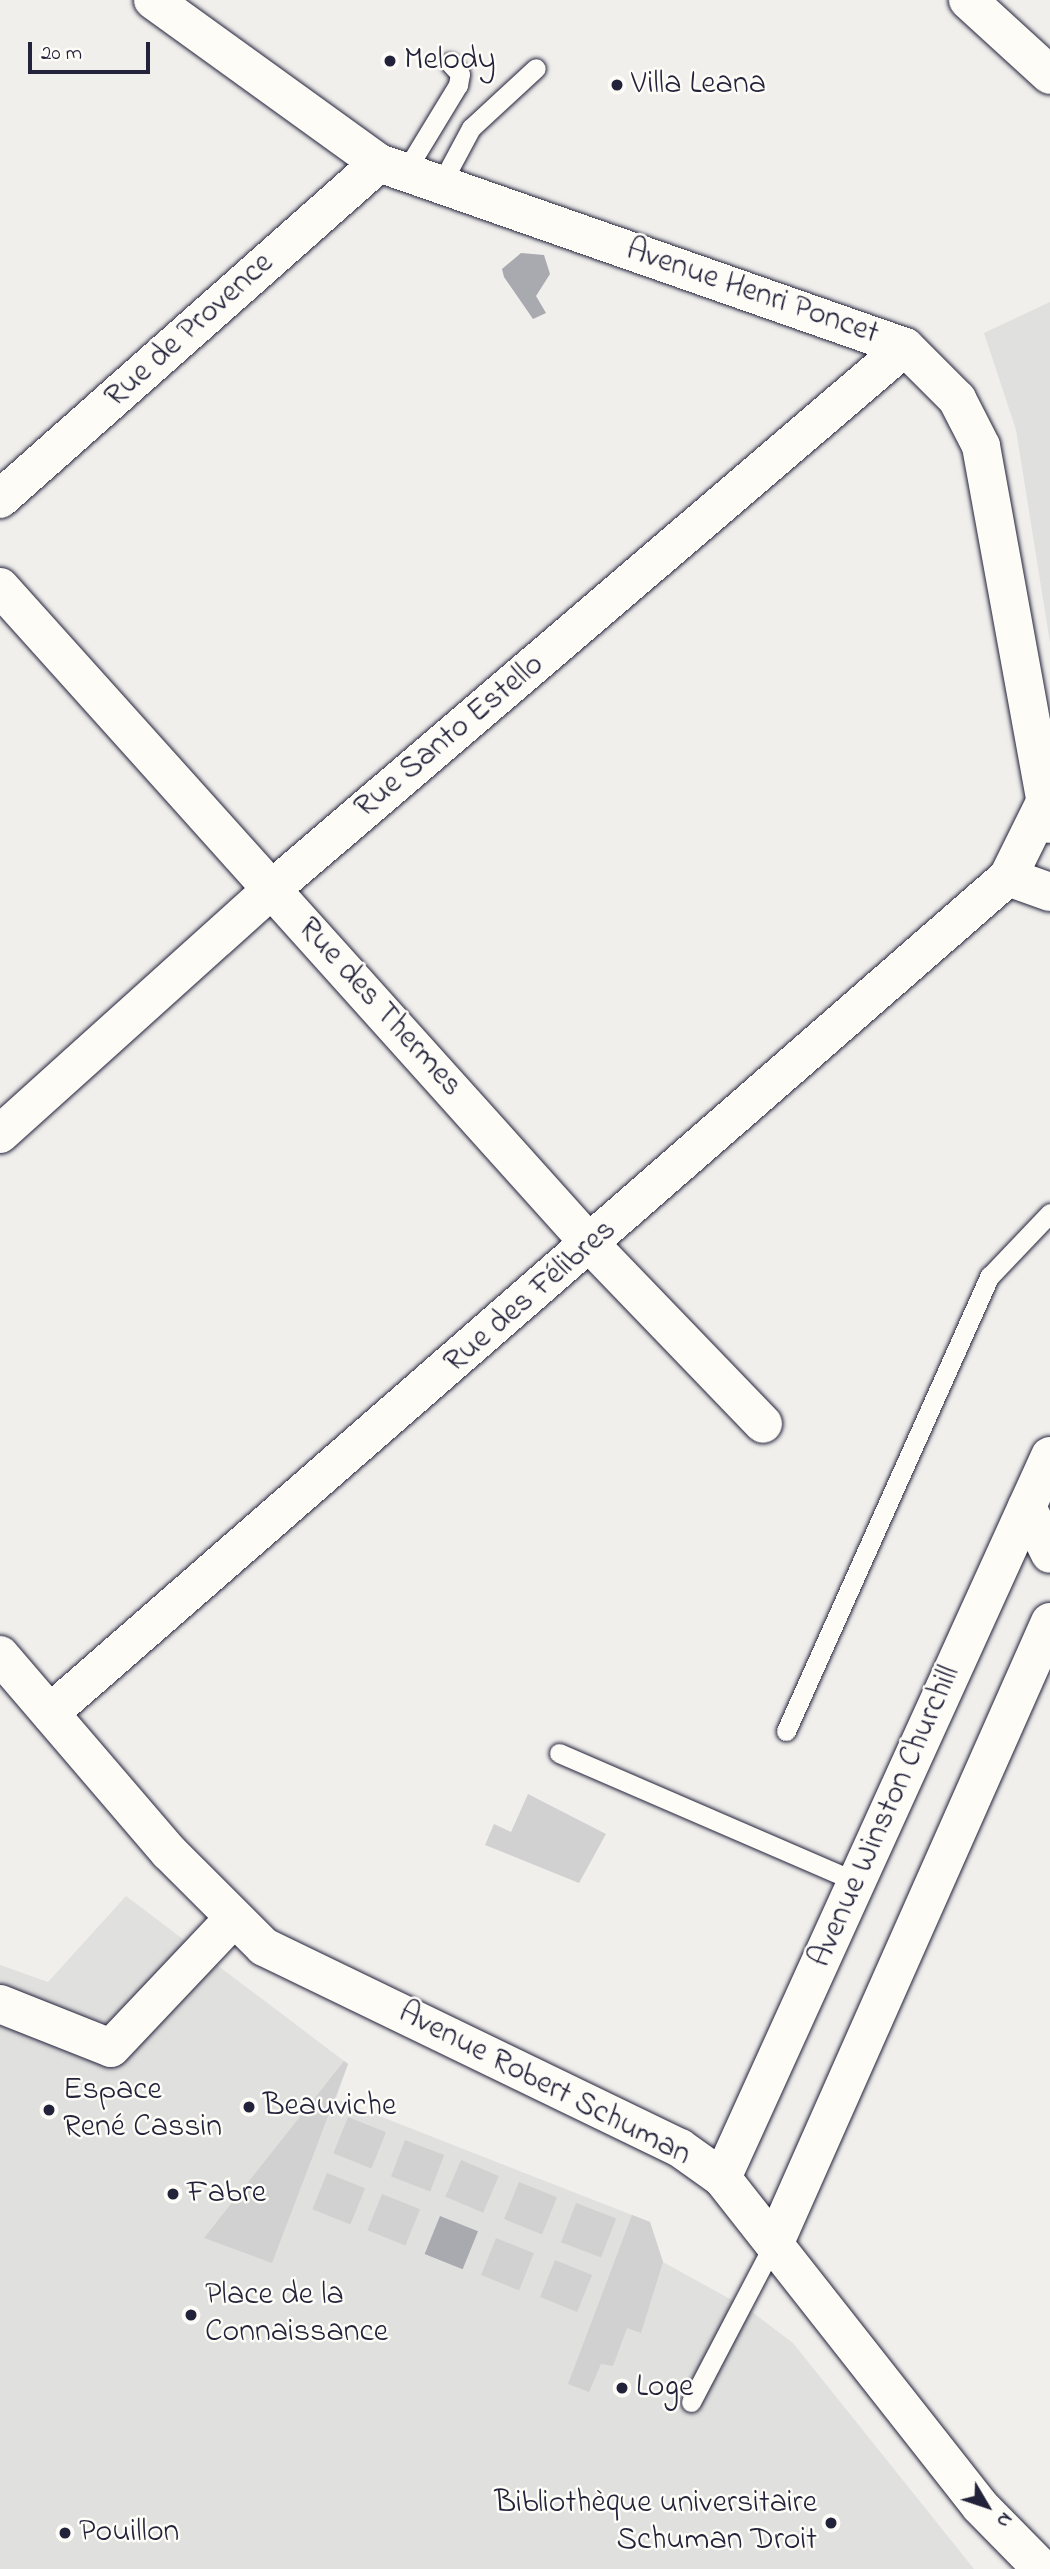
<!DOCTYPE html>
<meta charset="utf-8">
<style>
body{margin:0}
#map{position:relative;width:1050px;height:2569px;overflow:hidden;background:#f0efec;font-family:"Indie Flower",sans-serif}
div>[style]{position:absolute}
.built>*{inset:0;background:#e0e0df}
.green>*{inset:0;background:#d2d1d1;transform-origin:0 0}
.water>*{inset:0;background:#a9a9b0;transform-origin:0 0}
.roads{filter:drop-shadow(0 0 2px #22223b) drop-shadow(0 0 2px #22223b)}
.lane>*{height:19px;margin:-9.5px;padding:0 9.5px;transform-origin:9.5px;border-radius:9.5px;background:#fdfcf7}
.street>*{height:38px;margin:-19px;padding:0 19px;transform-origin:19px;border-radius:19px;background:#fdfcf7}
.secondary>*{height:38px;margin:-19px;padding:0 19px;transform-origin:19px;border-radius:19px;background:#fdfcf7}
.primary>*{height:38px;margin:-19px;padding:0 19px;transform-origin:19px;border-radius:19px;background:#fdfcf7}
.dots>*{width:19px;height:19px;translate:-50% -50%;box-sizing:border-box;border:4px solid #fdfcf7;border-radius:50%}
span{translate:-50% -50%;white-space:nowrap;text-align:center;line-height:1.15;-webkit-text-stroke:5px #fdfcf7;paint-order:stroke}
.poi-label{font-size:32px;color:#22223b}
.left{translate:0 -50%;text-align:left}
.right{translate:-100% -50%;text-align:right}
.street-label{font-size:32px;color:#22223b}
.north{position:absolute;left:952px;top:2471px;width:70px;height:70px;-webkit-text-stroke:5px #fdfcf7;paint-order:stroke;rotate:129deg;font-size:19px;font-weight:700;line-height:28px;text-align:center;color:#22223b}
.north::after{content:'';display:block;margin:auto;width:24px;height:32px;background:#22223b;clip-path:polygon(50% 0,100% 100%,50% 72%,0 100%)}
.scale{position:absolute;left:28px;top:42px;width:122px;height:32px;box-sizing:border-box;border:4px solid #22223b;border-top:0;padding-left:9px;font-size:21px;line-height:24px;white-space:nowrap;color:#22223b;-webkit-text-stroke:5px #fdfcf7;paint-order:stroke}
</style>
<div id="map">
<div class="built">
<div style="clip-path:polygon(1050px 302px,1050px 643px,1016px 430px,984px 333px)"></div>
<div style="clip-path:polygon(126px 1896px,348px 2064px,336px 2099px,650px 2222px,663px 2262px,748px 2309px,793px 2343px,974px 2569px,0 2569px,0 1965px,48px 1982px)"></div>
</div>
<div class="green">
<div style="clip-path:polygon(528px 1794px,606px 1834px,579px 1883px,485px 1845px,494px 1824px,511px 1832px)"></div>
<div style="clip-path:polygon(344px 2061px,348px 2064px,272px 2263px,204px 2238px)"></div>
<div style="left:348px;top:2117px;width:41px;height:39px;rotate:22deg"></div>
<div style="left:405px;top:2140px;width:42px;height:39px;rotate:21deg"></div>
<div style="left:461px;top:2160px;width:41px;height:40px;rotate:23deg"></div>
<div style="left:327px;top:2173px;width:41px;height:39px;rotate:22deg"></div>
<div style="left:519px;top:2182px;width:41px;height:40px;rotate:22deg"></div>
<div style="left:382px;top:2194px;width:41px;height:39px;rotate:22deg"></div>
<div style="left:576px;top:2203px;width:43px;height:42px;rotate:21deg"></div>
<div style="clip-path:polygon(632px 2215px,650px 2222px,663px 2262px,641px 2333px,627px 2328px,613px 2366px,601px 2364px,589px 2392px,568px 2384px)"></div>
<div style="left:496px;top:2238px;width:41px;height:40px;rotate:22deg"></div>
<div style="left:555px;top:2260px;width:40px;height:40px;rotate:22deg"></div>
</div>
<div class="water">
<div style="clip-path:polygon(521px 253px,544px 255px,550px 274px,536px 296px,546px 313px,533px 319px,504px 277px,502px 269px)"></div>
<div style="left:440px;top:2216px;width:41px;height:41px;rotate:22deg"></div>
</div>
<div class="roads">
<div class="lane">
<div style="left:405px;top:172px;width:102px;rotate:-58.7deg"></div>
<div style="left:458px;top:85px;width:11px;rotate:-80deg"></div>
<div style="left:460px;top:74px;width:15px;rotate:-132deg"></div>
<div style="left:441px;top:184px;width:64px;rotate:-61.8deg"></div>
<div style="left:471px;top:128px;width:88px;rotate:-42.7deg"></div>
<div style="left:786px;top:1731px;width:499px;rotate:-65.9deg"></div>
<div style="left:990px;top:1276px;width:87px;rotate:-46.4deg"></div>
<div style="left:559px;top:1753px;width:325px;rotate:23.4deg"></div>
<div style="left:691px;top:2402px;width:182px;rotate:-62.4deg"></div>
</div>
<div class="street">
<div style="left:153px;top:0;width:279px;rotate:35.8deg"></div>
<div style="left:379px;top:163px;width:557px;rotate:19.28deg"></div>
<div style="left:905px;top:347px;width:74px;rotate:45deg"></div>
<div style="left:957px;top:399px;width:53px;rotate:62.9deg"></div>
<div style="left:981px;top:446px;width:384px;rotate:79.7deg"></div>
<div style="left:0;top:499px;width:506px;rotate:-41.56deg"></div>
<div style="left:0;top:587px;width:884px;rotate:48.07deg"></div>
<div style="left:591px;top:1245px;width:248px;rotate:46.1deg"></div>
<div style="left:1008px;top:877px;width:86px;rotate:-63.7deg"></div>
<div style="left:0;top:1134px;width:366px;rotate:-42deg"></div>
<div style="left:272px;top:889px;width:833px;rotate:-40.57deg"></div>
<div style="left:1027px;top:1507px;width:52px;rotate:63.9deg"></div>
<div style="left:50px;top:1713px;width:1271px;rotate:-41.11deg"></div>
<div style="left:1008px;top:877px;width:45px;rotate:19.7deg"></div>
<div style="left:0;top:2004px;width:119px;rotate:21.6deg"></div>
<div style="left:111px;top:2048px;width:179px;rotate:-46.6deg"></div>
</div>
<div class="secondary">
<div style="left:0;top:1655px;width:260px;rotate:49.4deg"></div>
<div style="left:169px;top:1852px;width:134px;rotate:45deg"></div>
<div style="left:264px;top:1947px;width:462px;rotate:25.8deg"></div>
<div style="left:680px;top:2148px;width:52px;rotate:35.5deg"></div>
<div style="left:722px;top:2178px;width:417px;rotate:51.8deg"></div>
<div style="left:980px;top:2506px;width:88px;rotate:45.5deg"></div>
<div style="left:722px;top:2178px;width:793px;rotate:-65.57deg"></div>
<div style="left:776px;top:2240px;width:676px;rotate:-66.09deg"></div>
</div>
<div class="primary">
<div style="left:968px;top:0;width:111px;rotate:42.4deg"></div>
</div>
</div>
<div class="dots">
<div style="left:390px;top:61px;background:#22223b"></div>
<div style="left:617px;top:85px;background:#22223b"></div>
<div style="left:249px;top:2107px;background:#22223b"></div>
<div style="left:49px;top:2110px;background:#22223b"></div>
<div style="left:173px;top:2194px;background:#22223b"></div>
<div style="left:191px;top:2315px;background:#22223b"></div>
<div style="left:622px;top:2388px;background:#22223b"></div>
<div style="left:831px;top:2523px;background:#22223b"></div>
<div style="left:65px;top:2533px;background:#22223b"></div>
</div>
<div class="poi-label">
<span class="left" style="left:404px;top:61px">Melody</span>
<span class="left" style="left:631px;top:85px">Villa Leana</span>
<span class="left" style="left:63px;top:2110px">Espace<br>René Cassin</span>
<span class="left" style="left:263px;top:2107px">Beauviche</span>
<span class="left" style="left:187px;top:2194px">Fabre</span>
<span class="left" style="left:205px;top:2315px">Place de la<br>Connaissance</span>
<span class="left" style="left:636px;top:2388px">Loge</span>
<span class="right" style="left:817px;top:2523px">Bibliothèque universitaire<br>Schuman Droit</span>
<span class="left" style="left:79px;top:2533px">Pouillon</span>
</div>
<div class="street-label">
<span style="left:752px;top:293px;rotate:19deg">Avenue Henri Poncet</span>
<span style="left:190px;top:331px;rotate:-42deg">Rue de Provence</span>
<span style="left:450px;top:737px;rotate:-40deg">Rue Santo Estello</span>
<span style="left:379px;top:1008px;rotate:48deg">Rue des Thermes</span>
<span style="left:531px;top:1297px;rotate:-41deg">Rue des Félibres</span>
<span style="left:886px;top:1817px;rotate:-66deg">Avenue Winston Churchill</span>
<span style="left:544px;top:2085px;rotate:27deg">Avenue Robert Schuman</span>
</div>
<div class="north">N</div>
<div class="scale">20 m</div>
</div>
